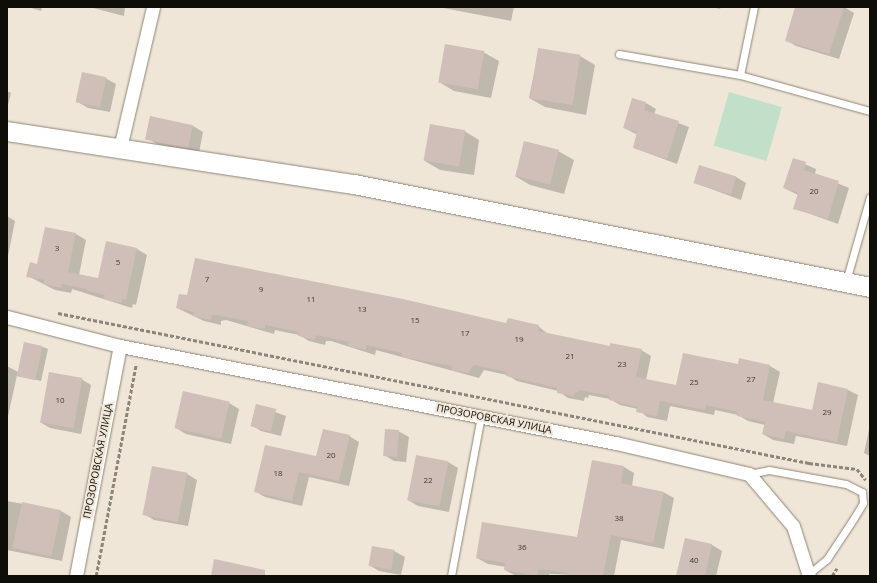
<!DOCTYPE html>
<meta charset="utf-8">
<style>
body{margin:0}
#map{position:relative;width:877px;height:583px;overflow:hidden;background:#efe6d8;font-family:"Open Sans",sans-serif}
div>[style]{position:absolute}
.green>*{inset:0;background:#c2e0c9;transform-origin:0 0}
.shadow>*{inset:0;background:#0003}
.building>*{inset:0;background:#d0beb8;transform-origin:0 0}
.path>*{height:2.5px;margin-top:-1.25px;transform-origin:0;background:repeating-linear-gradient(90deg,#8b857b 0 4px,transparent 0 6px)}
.roads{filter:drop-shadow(0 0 1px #8d8577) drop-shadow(0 0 1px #8d8577)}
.lane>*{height:7px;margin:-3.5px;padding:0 3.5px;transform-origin:3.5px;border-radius:3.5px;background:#fff}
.street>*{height:13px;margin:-6.5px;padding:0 6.5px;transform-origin:6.5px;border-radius:6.5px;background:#fff}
.secondary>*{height:19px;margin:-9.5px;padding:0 9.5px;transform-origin:9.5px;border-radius:9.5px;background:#fff}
span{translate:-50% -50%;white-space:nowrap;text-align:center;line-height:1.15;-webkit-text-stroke:4px #efe6d8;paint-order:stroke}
.number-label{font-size:8px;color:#3f3934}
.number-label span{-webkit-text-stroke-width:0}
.street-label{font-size:10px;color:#0f0d08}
.frame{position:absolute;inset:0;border:8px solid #0f0d08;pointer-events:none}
</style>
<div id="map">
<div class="green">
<div style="left:729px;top:92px;width:55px;height:56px;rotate:16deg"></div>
</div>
<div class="shadow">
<div style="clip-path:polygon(28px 7px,42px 7px,41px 11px)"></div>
<div style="clip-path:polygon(89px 7px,125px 7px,124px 16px)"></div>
<div style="clip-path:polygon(438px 7px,514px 7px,511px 21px)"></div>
<div style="clip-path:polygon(712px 7px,721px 7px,720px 9px)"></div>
<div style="clip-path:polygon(797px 7px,844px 7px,854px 13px,839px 59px,796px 46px,786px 40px)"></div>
<div style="clip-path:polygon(539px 49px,580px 56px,595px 65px,586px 115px,545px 107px,529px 98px)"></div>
<div style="clip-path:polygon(483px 52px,499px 61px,491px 98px,454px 91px,439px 82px)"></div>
<div style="clip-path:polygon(105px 78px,116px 84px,110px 112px,88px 108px,78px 102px)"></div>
<div style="clip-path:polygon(7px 91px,11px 93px,7px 109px)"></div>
<div style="clip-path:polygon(646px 103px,656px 109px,654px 114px,689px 127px,677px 164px,634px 148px,638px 135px,624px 128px)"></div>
<div style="clip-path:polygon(150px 118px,193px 126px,203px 132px,199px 153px,157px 144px,146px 138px)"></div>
<div style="clip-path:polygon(464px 131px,479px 140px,474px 175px,440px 170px,425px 161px)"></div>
<div style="clip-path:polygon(558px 151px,574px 160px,564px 194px,530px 185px,515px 176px)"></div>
<div style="clip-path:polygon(793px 159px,816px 169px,815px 174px,849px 188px,838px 224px,794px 208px,798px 195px,784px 188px)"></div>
<div style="clip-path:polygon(700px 166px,736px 177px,746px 183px,741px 200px,695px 183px)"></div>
<div style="clip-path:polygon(7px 216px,15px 221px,7px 261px)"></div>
<div style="clip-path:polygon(46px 228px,76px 234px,86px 240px,79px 275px,99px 279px,137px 249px,147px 255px,136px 305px,133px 304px,132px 308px,72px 289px,71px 293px,55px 290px,28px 276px,38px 265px)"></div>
<div style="clip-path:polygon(177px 308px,538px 326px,548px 334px,611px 347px,641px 350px,651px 356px,646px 380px,677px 386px,738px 365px,770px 366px,780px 372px,773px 403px,813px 411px,818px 384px,848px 390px,858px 395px,847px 446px,796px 436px,794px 444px,773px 440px,763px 434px,765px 425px,748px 421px,738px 415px,715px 410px,714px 415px,670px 406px,667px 421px,647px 417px,638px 409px,620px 405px,610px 399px,589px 395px,588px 398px,585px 397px,584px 401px,568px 398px,558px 391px,517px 381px,507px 375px,484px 370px,479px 378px,376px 350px,375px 355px,331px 341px,326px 341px,325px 345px,309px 341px,299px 335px,275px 330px,274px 334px,226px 320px,221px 321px,221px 325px,204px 321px)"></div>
<div style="clip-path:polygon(43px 347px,48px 349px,41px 381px,17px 375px,7px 421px,7px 366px,18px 372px)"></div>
<div style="clip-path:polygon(81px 379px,91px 385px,81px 434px,50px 428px,40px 422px)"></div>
<div style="clip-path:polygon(229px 403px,239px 409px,231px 444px,186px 434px,176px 428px)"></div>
<div style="clip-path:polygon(256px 405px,286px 416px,281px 436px,261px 431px,251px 425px)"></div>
<div style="clip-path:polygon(870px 425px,870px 456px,864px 453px)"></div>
<div style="clip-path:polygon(398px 431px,409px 437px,406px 462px,394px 461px,384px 455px)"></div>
<div style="clip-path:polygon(349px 436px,359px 442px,349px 486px,309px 477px,302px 506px,265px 497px,255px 491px,317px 457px)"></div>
<div style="clip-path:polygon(417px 456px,448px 462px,458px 468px,449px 512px,418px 506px,408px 500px)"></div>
<div style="clip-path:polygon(593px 461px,624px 467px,634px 473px,632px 486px,663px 492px,674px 498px,664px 549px,621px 540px,614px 576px,549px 574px,549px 576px,516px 576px,505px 570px,506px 567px,488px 564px,477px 558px,577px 538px)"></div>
<div style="clip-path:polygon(187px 474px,197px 480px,188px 526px,154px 520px,144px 514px)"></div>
<div style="clip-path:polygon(7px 501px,61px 511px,71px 517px,62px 561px,7px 550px)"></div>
<div style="clip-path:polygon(686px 539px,712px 545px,722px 551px,716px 576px,677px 576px)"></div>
<div style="clip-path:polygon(394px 551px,405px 557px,401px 575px,379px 571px,369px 565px)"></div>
</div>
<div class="building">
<div style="clip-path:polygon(795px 7px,844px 7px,829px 54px,785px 41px)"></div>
<div style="left:445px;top:44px;width:40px;height:39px;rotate:10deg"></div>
<div style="left:538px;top:48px;width:43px;height:51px;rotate:9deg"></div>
<div style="left:82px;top:72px;width:25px;height:31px;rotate:12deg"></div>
<div style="clip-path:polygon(632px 98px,646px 102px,644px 110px,679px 121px,667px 159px,633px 148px,637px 132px,623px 128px)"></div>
<div style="left:150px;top:116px;width:44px;height:24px;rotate:12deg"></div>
<div style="left:430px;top:124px;width:36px;height:37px;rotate:10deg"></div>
<div style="left:524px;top:141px;width:36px;height:36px;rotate:14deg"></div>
<div style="clip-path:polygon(793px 158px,806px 162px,804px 170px,839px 181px,828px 219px,793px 209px,798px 193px,783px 188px)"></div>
<div style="left:699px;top:165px;width:39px;height:19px;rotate:17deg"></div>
<div style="clip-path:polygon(45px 227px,76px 233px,68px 272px,98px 278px,106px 241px,137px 248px,126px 300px,122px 299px,122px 303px,104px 299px,105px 295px,87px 291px,87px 289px,62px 284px,61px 288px,44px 284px,44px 280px,26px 277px,30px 262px,37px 264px)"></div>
<div style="clip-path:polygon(195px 258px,403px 299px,506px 323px,508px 318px,539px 325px,538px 331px,610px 346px,610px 343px,642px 349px,636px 377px,676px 385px,683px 353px,738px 364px,739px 358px,770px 365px,763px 400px,812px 410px,818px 382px,848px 389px,837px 442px,786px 431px,784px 439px,762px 434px,765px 422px,737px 416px,738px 412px,706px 405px,705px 410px,660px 401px,657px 416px,636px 412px,637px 407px,609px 400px,610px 396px,579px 390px,578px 393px,575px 392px,574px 396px,557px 393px,557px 388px,506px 376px,507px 372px,474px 365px,468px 373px,451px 370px,452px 366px,402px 357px,402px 353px,366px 345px,366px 350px,348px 346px,349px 342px,320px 336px,316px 335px,315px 340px,298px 336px,299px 332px,265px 325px,265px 329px,247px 326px,248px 321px,216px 315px,212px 315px,211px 320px,193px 316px,194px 312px,176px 308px,179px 294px,187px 295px)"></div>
<div style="left:24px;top:342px;width:19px;height:35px;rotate:12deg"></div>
<div style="left:49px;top:372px;width:34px;height:51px;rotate:10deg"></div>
<div style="left:183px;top:391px;width:48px;height:38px;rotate:13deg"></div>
<div style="left:256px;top:404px;width:21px;height:23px;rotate:14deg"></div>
<div style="clip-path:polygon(323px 429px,350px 435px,339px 481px,299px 472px,292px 501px,254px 492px,265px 445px,316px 456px)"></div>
<div style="left:385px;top:429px;width:14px;height:27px;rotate:4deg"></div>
<div style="left:416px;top:455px;width:33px;height:46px;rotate:11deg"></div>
<div style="clip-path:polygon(592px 460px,624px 466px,621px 483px,664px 492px,653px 543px,611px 535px,603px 576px,569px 576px,569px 573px,539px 569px,537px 576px,504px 570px,505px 563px,476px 558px,482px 522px,577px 537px)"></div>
<div style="left:152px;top:466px;width:36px;height:50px;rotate:11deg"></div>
<div style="left:22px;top:502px;width:40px;height:47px;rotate:12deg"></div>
<div style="clip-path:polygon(685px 538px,712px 544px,705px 576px,676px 576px)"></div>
<div style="left:372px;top:546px;width:23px;height:20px;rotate:10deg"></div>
<div style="clip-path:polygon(214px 559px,265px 570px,265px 576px,211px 576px)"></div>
</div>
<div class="path">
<div style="left:58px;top:313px;width:766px;rotate:11.3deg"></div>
<div style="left:809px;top:463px;width:48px;rotate:7.1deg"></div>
<div style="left:857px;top:469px;width:14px;rotate:51deg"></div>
<div style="left:96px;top:576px;width:216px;rotate:-79.3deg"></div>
<div style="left:832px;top:576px;width:9px;rotate:-58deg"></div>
</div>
<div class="roads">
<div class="lane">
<div style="left:619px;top:54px;width:123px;rotate:9.8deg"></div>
<div style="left:740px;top:75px;width:135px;rotate:15.5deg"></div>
<div style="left:740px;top:75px;width:69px;rotate:-78.4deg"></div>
<div style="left:846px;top:281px;width:87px;rotate:-74.1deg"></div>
<div style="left:749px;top:474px;width:20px;rotate:-11deg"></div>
<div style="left:769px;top:470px;width:78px;rotate:10.3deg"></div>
<div style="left:846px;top:484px;width:18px;rotate:27deg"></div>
<div style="left:862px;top:492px;width:11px;rotate:85deg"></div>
<div style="left:863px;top:503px;width:17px;rotate:121deg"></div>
<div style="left:854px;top:518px;width:49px;rotate:123.4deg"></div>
<div style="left:827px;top:559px;width:22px;rotate:141deg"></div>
<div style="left:451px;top:576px;width:163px;rotate:-79.4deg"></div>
</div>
<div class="street">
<div style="left:120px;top:148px;width:145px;rotate:-76.8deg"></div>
<div style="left:7px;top:317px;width:117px;rotate:14.4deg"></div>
<div style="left:120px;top:346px;width:505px;rotate:11.07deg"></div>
<div style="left:616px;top:443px;width:137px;rotate:13.1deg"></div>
<div style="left:749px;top:474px;width:68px;rotate:49.8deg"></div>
<div style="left:793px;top:526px;width:52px;rotate:72.3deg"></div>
<div style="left:76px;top:576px;width:234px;rotate:-79.2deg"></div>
</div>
<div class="secondary">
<div style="left:7px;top:131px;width:351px;rotate:8.7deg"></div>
<div style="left:354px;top:184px;width:526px;rotate:11.29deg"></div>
</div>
</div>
<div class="number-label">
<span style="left:814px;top:191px">20</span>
<span style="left:57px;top:248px">3</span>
<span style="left:118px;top:262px">5</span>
<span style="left:207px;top:279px">7</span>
<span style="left:261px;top:289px">9</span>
<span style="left:311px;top:299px">11</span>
<span style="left:362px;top:309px">13</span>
<span style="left:415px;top:320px">15</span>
<span style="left:465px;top:333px">17</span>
<span style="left:519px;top:339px">19</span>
<span style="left:570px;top:356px">21</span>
<span style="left:622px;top:364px">23</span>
<span style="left:751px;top:379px">27</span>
<span style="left:694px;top:382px">25</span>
<span style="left:60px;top:400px">10</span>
<span style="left:827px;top:412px">29</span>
<span style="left:331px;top:455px">20</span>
<span style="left:278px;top:473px">18</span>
<span style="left:428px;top:480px">22</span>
<span style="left:619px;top:518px">38</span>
<span style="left:522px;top:547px">36</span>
<span style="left:694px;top:560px">40</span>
</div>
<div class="street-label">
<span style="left:494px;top:419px;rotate:11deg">ПРОЗОРОВСКАЯ УЛИЦА</span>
<span style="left:98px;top:461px;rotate:-79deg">ПРОЗОРОВСКАЯ УЛИЦА</span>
</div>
<div class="frame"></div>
</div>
